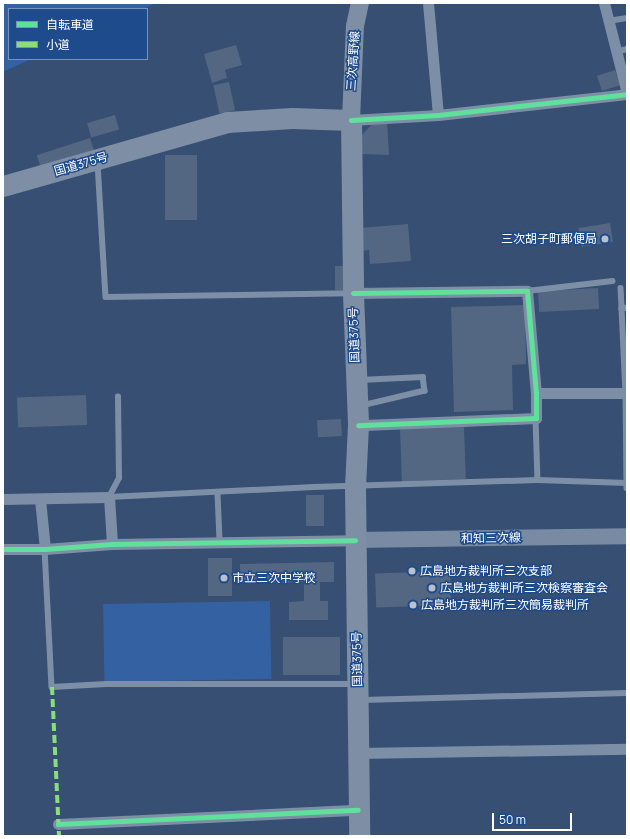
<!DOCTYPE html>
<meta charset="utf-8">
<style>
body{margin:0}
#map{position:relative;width:630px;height:839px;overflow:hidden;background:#364f72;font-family:Manrope,"Noto Sans JP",sans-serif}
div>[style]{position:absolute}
.green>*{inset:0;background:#3361a1;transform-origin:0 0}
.building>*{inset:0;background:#536782;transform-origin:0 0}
.lane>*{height:5.5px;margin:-2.75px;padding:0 2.75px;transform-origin:2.75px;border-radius:2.75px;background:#7d8fa7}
.street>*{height:11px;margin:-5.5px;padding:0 5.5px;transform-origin:5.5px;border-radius:5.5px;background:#7d8fa7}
.secondary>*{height:16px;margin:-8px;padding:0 8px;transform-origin:8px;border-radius:8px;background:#798aa3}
.primary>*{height:18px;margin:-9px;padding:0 9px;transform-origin:9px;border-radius:9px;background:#7d8ea5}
.highway>*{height:21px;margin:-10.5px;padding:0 10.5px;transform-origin:10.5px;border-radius:10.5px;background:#7e8fa5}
.quiet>*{height:4px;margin-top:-2px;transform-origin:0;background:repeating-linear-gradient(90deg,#8add7b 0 8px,transparent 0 12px)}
.cycleway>*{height:5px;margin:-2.5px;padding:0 2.5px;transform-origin:2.5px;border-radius:2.5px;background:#60e19b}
.dots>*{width:11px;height:11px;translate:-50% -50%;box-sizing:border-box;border:2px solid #1e4b8b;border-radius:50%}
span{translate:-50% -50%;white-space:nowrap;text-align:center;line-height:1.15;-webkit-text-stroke:3px #1e4b8b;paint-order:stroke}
.street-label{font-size:12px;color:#fff}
.poi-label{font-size:12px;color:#fff}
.right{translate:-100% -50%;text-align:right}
.left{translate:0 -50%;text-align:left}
.frame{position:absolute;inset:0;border:4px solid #fff;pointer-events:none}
.legend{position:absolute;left:8px;top:8px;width:140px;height:52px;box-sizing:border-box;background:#1e4b8b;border:1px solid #7893b9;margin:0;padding:5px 7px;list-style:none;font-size:12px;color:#fff}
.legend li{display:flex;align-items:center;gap:8px;height:20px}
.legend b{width:20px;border:1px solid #7893b9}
.scale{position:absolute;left:492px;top:813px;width:80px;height:18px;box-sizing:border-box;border:2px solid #fff;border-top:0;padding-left:5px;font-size:12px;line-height:14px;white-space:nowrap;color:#fff;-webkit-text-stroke:3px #1e4b8b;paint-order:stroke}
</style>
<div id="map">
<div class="green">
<div style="clip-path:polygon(3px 3px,156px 3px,143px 9px,9px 9px,9px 59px,31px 59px,3px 72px)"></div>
<div style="left:270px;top:601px;width:78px;height:167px;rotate:89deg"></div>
</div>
<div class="building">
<div style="clip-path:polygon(236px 45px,242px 65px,225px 70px,227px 78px,212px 83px,204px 54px)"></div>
<div style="left:615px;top:70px;width:16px;height:19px;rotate:72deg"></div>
<div style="left:229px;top:82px;width:29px;height:16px;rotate:78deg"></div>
<div style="left:115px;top:115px;width:15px;height:29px;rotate:74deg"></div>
<div style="clip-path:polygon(387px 122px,389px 155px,360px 154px,362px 135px,373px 123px)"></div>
<div style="left:90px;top:138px;width:13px;height:56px;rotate:72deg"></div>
<div style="left:165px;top:155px;width:32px;height:65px"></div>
<div style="left:610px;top:223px;width:19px;height:32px;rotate:81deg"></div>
<div style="clip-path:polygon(408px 224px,411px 261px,370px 264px,369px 250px,362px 251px,360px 228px)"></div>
<div style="left:335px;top:266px;width:12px;height:24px"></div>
<div style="left:598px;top:288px;width:21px;height:60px;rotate:87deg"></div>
<div style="clip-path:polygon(525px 305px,526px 364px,512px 365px,513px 410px,454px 412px,451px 307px)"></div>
<div style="left:86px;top:395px;width:30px;height:69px;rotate:88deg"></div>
<div style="left:341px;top:419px;width:17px;height:24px;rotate:87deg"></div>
<div style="left:464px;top:426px;width:53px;height:64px;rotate:88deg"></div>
<div style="left:306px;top:495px;width:18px;height:31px"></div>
<div style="left:232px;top:558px;width:38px;height:24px;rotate:90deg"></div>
<div style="clip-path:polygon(334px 562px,334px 582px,320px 582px,320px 601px,328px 601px,328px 620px,289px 620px,289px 602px,304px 601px,304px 582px,240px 583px,240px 564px)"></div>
<div style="left:450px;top:571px;width:34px;height:75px;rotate:88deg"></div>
<div style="left:340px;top:637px;width:38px;height:57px;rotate:90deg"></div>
</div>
<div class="lane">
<div style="left:608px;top:21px;width:19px;rotate:-9deg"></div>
<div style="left:616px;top:52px;width:11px;rotate:-15deg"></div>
<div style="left:98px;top:163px;width:134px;rotate:86.6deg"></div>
<div style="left:106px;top:297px;width:243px;rotate:-0.9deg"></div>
<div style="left:621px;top:288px;width:21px;rotate:87deg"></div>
<div style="left:527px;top:291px;width:86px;rotate:-6.7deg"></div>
<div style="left:627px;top:308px;width:5px;rotate:169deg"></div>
<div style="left:622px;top:309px;width:84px;rotate:87.3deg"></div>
<div style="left:626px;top:393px;width:95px;rotate:89.4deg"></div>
<div style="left:360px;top:380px;width:63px;rotate:-2.7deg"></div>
<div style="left:423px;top:377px;width:14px;rotate:82deg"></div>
<div style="left:425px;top:391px;width:65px;rotate:166.6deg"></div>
<div style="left:536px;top:418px;width:62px;rotate:88.2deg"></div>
<div style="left:218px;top:493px;width:48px;rotate:87.6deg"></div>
<div style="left:109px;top:497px;width:205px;rotate:-2.8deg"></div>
<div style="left:314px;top:487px;width:224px;rotate:-1.8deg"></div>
<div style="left:538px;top:480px;width:89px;rotate:1.9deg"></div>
<div style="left:109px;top:497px;width:21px;rotate:-62deg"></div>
<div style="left:119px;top:478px;width:81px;rotate:-90.7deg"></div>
<div style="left:45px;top:549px;width:138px;rotate:87.1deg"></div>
<div style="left:52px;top:687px;width:54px;rotate:-3.2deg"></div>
<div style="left:106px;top:684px;width:247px"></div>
<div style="left:362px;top:700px;width:265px;rotate:-1.5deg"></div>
</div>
<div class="street">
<div style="left:428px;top:3px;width:112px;rotate:84.9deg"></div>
<div style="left:604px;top:3px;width:93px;rotate:75.7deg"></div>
<div style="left:351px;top:120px;width:87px;rotate:-3.3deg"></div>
<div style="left:438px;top:115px;width:190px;rotate:-6.3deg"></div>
<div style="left:353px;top:293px;width:174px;rotate:-0.7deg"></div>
<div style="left:527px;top:291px;width:102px;rotate:85deg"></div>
<div style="left:536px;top:393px;width:25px;rotate:90deg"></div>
<div style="left:536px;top:418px;width:178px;rotate:177.7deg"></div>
<div style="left:536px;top:393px;width:90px"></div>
<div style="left:3px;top:499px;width:106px;rotate:-1.1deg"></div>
<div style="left:109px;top:497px;width:47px;rotate:86.3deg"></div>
<div style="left:40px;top:499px;width:50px;rotate:84.3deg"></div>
<div style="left:3px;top:549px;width:42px"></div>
<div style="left:45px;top:549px;width:67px;rotate:-4.3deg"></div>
<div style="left:112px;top:544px;width:243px;rotate:-0.9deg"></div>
<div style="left:358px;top:753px;width:269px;rotate:-0.9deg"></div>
<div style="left:58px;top:824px;width:300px;rotate:-2.7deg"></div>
</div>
<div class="secondary">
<div style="left:355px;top:540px;width:272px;rotate:-0.8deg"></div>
</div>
<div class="primary">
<div style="left:351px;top:120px;width:94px;rotate:-87.6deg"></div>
<div style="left:355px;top:26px;width:24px;rotate:-78deg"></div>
</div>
<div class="highway">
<div style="left:3px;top:186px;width:233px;rotate:-15.9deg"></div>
<div style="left:227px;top:122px;width:65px;rotate:-3.5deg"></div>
<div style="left:292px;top:118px;width:59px;rotate:1.9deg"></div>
<div style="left:351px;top:120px;width:173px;rotate:89.3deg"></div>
<div style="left:353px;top:293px;width:132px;rotate:87.8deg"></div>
<div style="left:358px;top:425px;width:62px;rotate:92.8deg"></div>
<div style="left:355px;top:487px;width:349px;rotate:89.3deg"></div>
</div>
<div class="quiet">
<div style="left:52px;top:687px;width:149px;rotate:87.3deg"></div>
</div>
<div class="cycleway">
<div style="left:351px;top:120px;width:87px;rotate:-3.3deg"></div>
<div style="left:438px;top:115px;width:190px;rotate:-6.3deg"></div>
<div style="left:353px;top:293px;width:174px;rotate:-0.7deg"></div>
<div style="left:527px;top:291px;width:102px;rotate:85deg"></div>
<div style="left:536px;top:393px;width:25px;rotate:90deg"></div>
<div style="left:536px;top:418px;width:178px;rotate:177.7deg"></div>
<div style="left:3px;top:549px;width:42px"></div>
<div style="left:45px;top:549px;width:67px;rotate:-4.3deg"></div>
<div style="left:112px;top:544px;width:243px;rotate:-0.9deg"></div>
<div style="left:58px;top:824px;width:300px;rotate:-2.7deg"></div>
</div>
<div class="dots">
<div style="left:605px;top:239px;background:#b9c1ce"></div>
<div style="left:412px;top:571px;background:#b9c1ce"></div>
<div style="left:224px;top:578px;background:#b9c1ce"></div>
<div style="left:432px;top:588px;background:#b9c1ce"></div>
<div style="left:413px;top:605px;background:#b9c1ce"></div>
</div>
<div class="street-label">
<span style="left:353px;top:61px;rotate:-86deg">三次高野線</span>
<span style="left:81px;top:164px;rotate:-16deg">国道375号</span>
<span style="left:354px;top:335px;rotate:-92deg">国道375号</span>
<span style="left:491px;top:538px;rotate:-1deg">和知三次線</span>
<span style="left:357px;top:659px;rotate:-91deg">国道375号</span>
</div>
<div class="poi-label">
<span class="right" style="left:597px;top:239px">三次胡子町郵便局</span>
<span class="left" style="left:420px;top:571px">広島地方裁判所三次支部</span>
<span class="left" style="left:232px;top:578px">市立三次中学校</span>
<span class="left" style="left:440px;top:588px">広島地方裁判所三次検察審査会</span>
<span class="left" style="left:421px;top:605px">広島地方裁判所三次簡易裁判所</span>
</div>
<div class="frame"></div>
<ul class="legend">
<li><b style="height:5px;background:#60e19b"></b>自転車道</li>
<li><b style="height:5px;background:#8add7b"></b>小道</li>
</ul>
<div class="scale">50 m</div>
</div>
